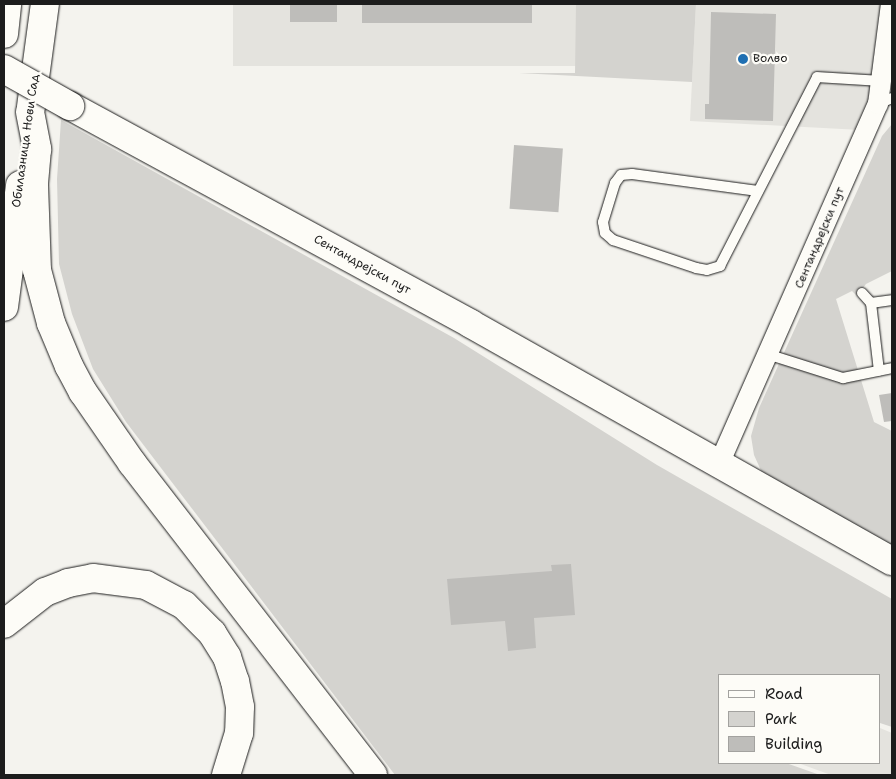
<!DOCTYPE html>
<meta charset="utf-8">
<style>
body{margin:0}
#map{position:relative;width:896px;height:779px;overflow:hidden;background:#f4f3ee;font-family:"Shantell Sans",sans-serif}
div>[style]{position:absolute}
.built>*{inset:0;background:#e4e3de;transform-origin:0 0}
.green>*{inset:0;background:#d4d3cf}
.building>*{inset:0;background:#bebdba;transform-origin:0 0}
.roads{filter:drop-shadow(0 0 1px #1c1c1c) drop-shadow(0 0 1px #1c1c1c)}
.lane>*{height:10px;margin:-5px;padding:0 5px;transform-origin:5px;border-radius:5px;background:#fdfcf7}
.street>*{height:20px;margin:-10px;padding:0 10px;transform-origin:10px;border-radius:10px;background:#fdfcf7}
.secondary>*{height:28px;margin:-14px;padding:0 14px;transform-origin:14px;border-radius:14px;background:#fdfcf7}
.primary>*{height:28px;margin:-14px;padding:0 14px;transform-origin:14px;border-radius:14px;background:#fdfcf7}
.highway>*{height:28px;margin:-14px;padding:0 14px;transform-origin:14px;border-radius:14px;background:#fdfcf7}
.bridges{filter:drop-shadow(0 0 1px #1c1c1c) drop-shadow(0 0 1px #1c1c1c)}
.secondary-bridge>*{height:28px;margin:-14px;padding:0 14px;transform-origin:14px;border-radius:14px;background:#fdfcf7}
.dots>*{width:14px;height:14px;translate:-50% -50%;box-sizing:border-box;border:2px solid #fdfcf7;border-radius:50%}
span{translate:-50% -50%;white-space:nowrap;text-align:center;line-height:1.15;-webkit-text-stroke:4.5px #fdfcf7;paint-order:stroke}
.poi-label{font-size:12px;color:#1c1c1c}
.left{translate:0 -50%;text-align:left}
.street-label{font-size:12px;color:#1c1c1c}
.frame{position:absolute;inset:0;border:5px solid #1c1c1c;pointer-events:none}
.legend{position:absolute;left:718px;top:674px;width:162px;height:90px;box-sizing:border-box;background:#fdfcf7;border:1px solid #a3a29f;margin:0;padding:6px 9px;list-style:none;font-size:15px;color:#1c1c1c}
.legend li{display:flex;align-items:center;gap:10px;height:25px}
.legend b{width:25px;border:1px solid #a3a29f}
</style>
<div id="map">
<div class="built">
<div style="left:233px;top:4px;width:343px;height:62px"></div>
<div style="clip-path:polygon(696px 4px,882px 4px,869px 98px,861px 130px,690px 121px)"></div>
<div style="clip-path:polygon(880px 728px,892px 733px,892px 775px,831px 775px,798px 763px,880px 763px)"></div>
</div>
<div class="green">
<div style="clip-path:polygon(576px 4px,696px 4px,692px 82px,519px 73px,575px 73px)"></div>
<div style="clip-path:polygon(61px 120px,454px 338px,657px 465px,892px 599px,892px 727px,880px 723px,880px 675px,720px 675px,720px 763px,786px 763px,820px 775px,395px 775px,126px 422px,93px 369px,72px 314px,59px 264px,57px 179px)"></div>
<div style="clip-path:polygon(892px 124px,892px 271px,866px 284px,857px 296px,852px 291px,836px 299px,874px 422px,892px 431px,892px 547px,763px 475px,754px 455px,751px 436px,759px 408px,882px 136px)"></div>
</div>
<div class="building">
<div style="left:290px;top:4px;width:47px;height:18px"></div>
<div style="left:362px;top:4px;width:170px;height:19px"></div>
<div style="clip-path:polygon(711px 12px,776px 14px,773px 121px,705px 119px,705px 104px,709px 104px)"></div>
<div style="left:514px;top:145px;width:49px;height:64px;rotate:4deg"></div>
<div style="clip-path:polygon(892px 393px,892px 421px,884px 422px,879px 395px)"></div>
<div style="clip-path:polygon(571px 564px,575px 615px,534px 618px,536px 648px,508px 651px,505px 621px,451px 625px,447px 579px,552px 571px,551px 565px)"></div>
</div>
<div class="roads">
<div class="lane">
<div style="left:878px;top:104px;width:15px;rotate:-23deg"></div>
<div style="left:758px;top:191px;width:127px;rotate:-172.3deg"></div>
<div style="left:632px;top:174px;width:11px;rotate:175deg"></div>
<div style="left:621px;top:175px;width:10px;rotate:127deg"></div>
<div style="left:615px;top:183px;width:41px;rotate:107.1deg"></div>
<div style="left:603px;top:222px;width:11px;rotate:80deg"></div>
<div style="left:605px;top:233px;width:11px;rotate:41deg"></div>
<div style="left:613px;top:240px;width:88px;rotate:18.6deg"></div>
<div style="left:696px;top:268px;width:11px;rotate:10deg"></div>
<div style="left:707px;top:270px;width:14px;rotate:-17deg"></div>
<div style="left:720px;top:266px;width:212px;rotate:-62.8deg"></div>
<div style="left:817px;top:77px;width:64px;rotate:3.6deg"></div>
<div style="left:862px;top:293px;width:13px;rotate:48deg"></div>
<div style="left:871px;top:303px;width:68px;rotate:83.3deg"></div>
<div style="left:871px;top:303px;width:21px;rotate:-8deg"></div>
<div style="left:770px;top:355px;width:77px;rotate:17.5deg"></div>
<div style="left:843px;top:378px;width:50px;rotate:-11.5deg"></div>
</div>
<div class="street">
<div style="left:719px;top:464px;width:394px;rotate:-66.2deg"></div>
<div style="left:878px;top:104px;width:101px;rotate:-82.6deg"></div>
</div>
<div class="secondary">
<div style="left:70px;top:106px;width:456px;rotate:28.5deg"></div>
<div style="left:471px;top:324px;width:483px;rotate:29.4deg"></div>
</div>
<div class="primary">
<div style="left:31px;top:107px;width:104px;rotate:-82.3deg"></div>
<div style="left:30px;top:112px;width:38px;rotate:79deg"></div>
<div style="left:37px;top:149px;width:36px;rotate:95deg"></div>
<div style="left:34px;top:185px;width:85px;rotate:88deg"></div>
<div style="left:37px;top:270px;width:55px;rotate:75.2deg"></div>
<div style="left:51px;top:323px;width:47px;rotate:67.3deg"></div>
<div style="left:69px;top:366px;width:30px;rotate:62deg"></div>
<div style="left:83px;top:392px;width:86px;rotate:55.4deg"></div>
<div style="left:132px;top:463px;width:394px;rotate:52.3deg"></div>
<div style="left:4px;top:307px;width:123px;rotate:-82.5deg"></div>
<div style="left:4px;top:624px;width:52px;rotate:-38deg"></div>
<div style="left:45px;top:592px;width:25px;rotate:-21deg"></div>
<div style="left:68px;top:583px;width:25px;rotate:-11deg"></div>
<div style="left:93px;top:578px;width:53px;rotate:7.5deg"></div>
<div style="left:146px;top:585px;width:43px;rotate:27.8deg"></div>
<div style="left:184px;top:605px;width:40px;rotate:45deg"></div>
<div style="left:212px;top:633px;width:28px;rotate:58deg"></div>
<div style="left:227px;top:657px;width:25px;rotate:72deg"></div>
<div style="left:235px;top:681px;width:26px;rotate:79deg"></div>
<div style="left:240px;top:707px;width:26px;rotate:92deg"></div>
<div style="left:239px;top:733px;width:44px;rotate:107.2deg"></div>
</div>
<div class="highway">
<div style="left:4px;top:34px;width:30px;rotate:-84deg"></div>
</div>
</div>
<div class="bridges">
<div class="secondary-bridge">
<div style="left:4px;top:69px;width:76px;rotate:29.3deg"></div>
</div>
</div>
<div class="dots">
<div style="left:743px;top:59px;background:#1f6fb2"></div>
</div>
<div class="poi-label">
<span class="left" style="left:753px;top:59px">Волво</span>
</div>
<div class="street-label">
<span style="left:26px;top:141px;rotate:-82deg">Обилазница Нови Сад</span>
<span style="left:820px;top:238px;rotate:-67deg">Сентандрејски пут</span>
<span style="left:362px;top:265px;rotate:29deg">Сентандрејски пут</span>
</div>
<div class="frame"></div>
<ul class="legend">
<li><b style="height:6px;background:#fdfcf7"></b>Road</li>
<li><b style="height:14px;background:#d4d3cf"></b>Park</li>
<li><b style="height:14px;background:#bebdba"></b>Building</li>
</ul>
</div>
